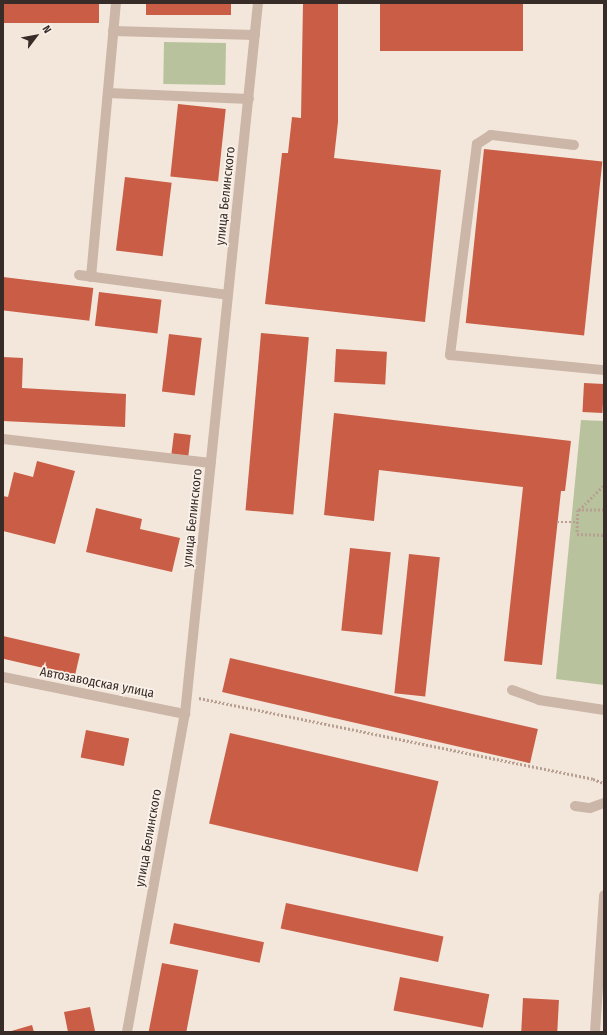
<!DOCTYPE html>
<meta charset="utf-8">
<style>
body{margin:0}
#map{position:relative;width:607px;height:1035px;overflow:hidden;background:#f3e7dc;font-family:"Fira Sans Condensed",sans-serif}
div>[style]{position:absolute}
.green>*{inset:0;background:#b8c29c;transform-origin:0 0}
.building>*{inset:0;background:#c95d45;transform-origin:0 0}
.path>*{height:2.5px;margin-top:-1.25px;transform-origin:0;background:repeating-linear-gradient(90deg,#b7a092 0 2px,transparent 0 4px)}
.minor>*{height:10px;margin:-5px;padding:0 5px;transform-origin:5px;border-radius:5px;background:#cbb6a8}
span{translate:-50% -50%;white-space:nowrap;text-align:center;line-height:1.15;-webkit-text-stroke:3.5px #faf1e9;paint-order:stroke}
.street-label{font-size:13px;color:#382c28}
.frame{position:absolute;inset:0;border:4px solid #382c28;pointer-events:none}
.north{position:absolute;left:16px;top:16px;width:40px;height:40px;-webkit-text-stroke:3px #faf1e9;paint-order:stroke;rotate:58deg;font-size:11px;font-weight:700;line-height:16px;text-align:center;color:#382c28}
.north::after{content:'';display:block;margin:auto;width:14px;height:18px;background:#382c28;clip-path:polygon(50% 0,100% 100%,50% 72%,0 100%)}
</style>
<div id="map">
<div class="green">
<div style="left:164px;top:42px;width:62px;height:42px;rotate:1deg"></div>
<div style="clip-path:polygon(581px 420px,604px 421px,604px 685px,556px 679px)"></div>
</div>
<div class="building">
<div style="left:3px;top:3px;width:96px;height:20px"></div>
<div style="left:146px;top:3px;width:85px;height:12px"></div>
<div style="clip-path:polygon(303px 3px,338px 3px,338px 122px,334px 158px,441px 170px,425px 322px,265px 304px,282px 153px,288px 153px,292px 117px,301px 118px)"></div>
<div style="left:380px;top:3px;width:143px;height:48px"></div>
<div style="left:178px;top:104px;width:48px;height:73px;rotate:6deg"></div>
<div style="left:484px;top:149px;width:119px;height:175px;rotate:6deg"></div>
<div style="left:125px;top:177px;width:47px;height:74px;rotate:7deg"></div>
<div style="left:3px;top:277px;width:91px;height:33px;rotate:7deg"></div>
<div style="left:99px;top:292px;width:63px;height:34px;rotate:7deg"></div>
<div style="left:261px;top:333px;width:48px;height:178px;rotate:5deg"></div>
<div style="left:169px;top:334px;width:33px;height:58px;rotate:7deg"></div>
<div style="left:336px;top:349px;width:51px;height:33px;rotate:3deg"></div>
<div style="clip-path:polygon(3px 357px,23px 358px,22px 388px,126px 394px,125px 427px,3px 421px)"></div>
<div style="left:584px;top:383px;width:20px;height:29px;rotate:3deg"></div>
<div style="clip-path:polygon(334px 413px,571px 441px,565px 491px,561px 491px,542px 665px,504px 661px,523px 487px,379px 470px,374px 521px,324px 515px)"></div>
<div style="left:174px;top:433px;width:17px;height:21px;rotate:7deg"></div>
<div style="clip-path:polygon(37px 461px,75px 471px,55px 544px,3px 531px,3px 496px,8px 497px,14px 472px,33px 477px)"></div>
<div style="clip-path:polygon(96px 508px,142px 519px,140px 529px,180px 538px,172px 572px,86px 552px)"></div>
<div style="left:350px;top:548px;width:41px;height:83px;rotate:6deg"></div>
<div style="left:409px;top:554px;width:31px;height:140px;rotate:6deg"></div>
<div style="left:3px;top:636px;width:79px;height:22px;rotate:13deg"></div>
<div style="left:230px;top:658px;width:316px;height:35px;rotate:13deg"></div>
<div style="left:86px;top:730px;width:44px;height:28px;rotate:11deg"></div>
<div style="left:230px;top:733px;width:214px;height:93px;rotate:13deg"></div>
<div style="left:286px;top:903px;width:161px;height:26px;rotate:12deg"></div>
<div style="left:174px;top:923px;width:92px;height:21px;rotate:12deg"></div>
<div style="left:162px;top:963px;width:37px;height:70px;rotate:11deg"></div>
<div style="left:400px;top:977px;width:91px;height:34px;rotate:11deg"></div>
<div style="left:523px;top:998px;width:36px;height:34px;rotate:3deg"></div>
<div style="clip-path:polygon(90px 1007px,95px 1031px,68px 1032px,64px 1012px)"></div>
<div style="clip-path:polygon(32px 1025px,34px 1032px,8px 1032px)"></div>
</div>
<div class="path">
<div style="left:579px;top:510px;width:35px;rotate:-45deg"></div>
<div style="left:604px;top:510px;width:26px;rotate:180deg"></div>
<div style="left:578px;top:510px;width:24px;rotate:92deg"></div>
<div style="left:577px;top:534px;width:27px;rotate:2deg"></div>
<div style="left:557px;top:522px;width:21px"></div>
<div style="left:199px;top:698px;width:402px;rotate:11.6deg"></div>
<div style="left:593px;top:779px;width:12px;rotate:20deg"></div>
</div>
<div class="minor">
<div style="left:113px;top:31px;width:142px;rotate:1.6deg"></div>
<div style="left:108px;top:93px;width:141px;rotate:2.4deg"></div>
<div style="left:574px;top:145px;width:84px;rotate:-173.1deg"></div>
<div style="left:491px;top:135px;width:17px;rotate:147deg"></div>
<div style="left:477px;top:144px;width:213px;rotate:97.3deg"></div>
<div style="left:450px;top:355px;width:155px;rotate:5.6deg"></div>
<div style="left:79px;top:275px;width:150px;rotate:7.6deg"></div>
<div style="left:91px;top:277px;width:275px;rotate:-84.8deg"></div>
<div style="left:3px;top:439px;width:209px;rotate:6.6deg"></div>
<div style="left:3px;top:677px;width:186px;rotate:11.5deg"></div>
<div style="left:512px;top:690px;width:29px;rotate:20deg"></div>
<div style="left:539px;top:700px;width:66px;rotate:8.7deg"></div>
<div style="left:575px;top:806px;width:15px;rotate:8deg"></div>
<div style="left:590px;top:808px;width:15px;rotate:-20deg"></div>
<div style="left:127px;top:1032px;width:323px;rotate:-79.7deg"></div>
<div style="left:185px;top:714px;width:715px;rotate:-84.14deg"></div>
<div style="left:595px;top:1032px;width:137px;rotate:-86.2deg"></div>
</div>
<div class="street-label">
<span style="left:226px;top:196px;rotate:-84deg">улица Белинского</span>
<span style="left:193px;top:518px;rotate:-84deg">улица Белинского</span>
<span style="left:97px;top:683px;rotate:11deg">Автозаводская улица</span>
<span style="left:149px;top:838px;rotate:-80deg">улица Белинского</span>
</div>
<div class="frame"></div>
<div class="north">N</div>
</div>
